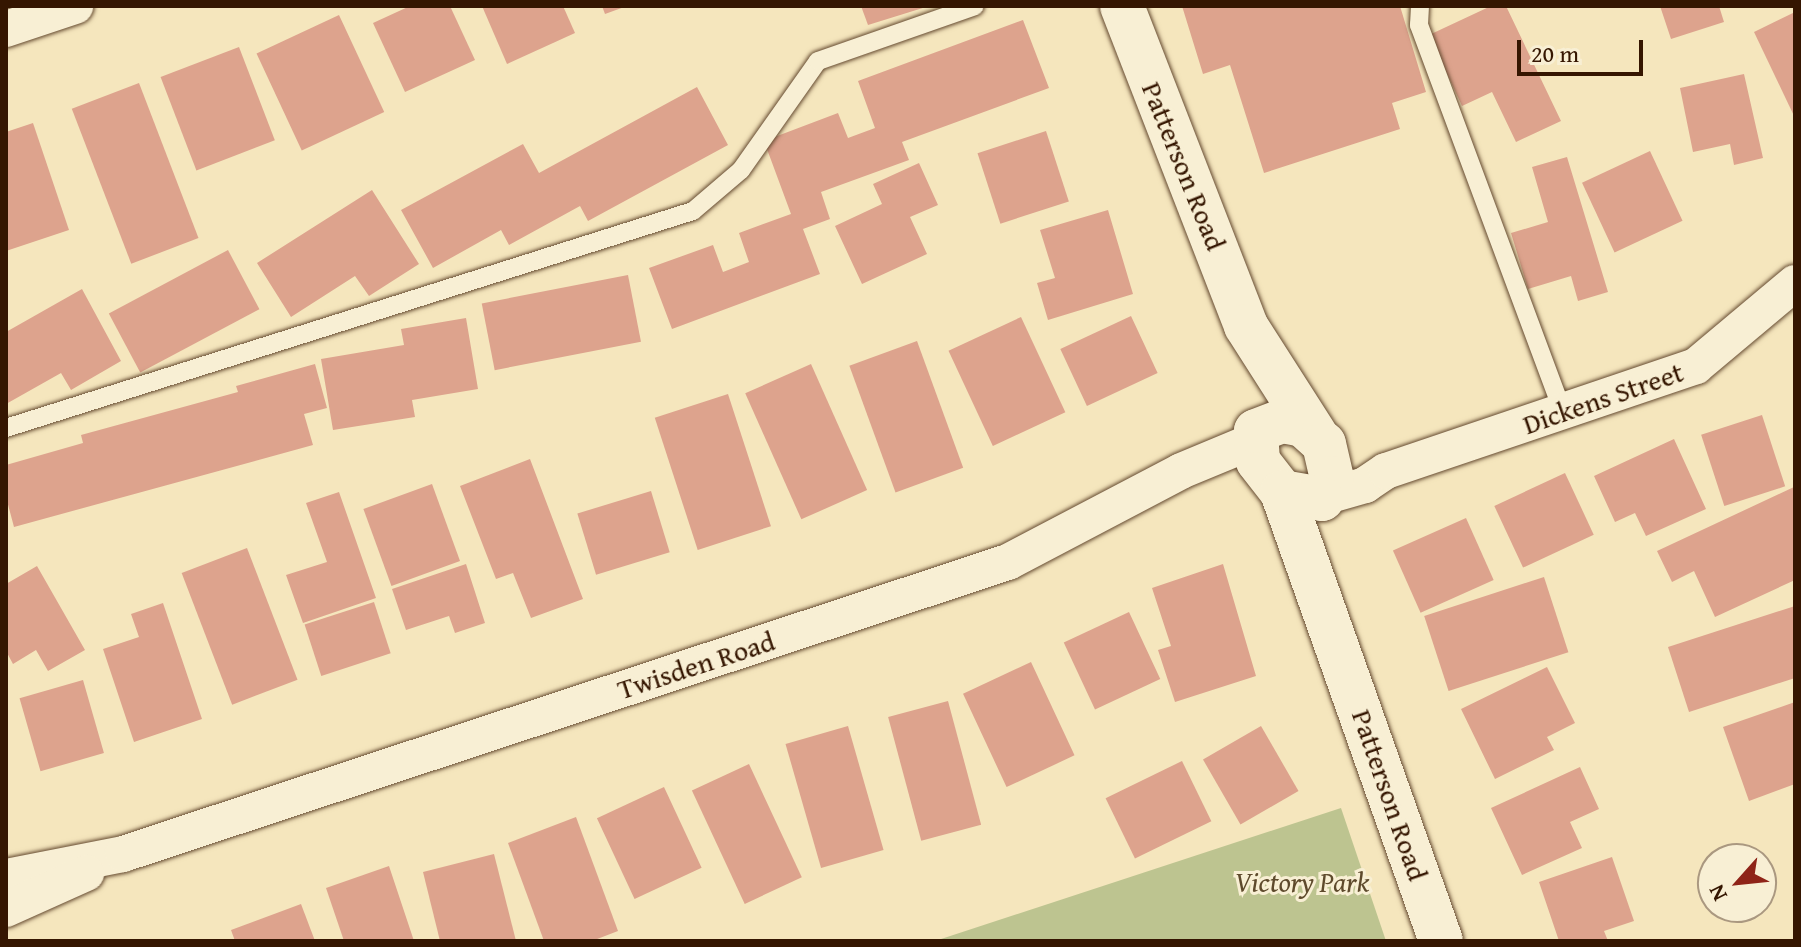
<!DOCTYPE html>
<style>
body{margin:0}
#map{position:relative;width:1801px;height:947px;overflow:hidden;background:#f5e6bd;font-family:"Gentium Book Plus",serif}
div>[style]{position:absolute}
.green>*{inset:0;background:#bdc490}
.building>*{inset:0;background:#dda38d;transform-origin:0 0}
.roads{filter:drop-shadow(0 0 2px #654a30) drop-shadow(0 0 2px #654a30)}
.service>*{height:18px;margin:-9px;padding:0 9px;transform-origin:9px;border-radius:9px;background:#f8efd4}
.minor>*{height:36px;margin:-18px;padding:0 18px;transform-origin:18px;border-radius:18px;background:#f8efd4}
.tertiary>*{height:44px;margin:-22px;padding:0 22px;transform-origin:22px;border-radius:22px;background:#f8efd4}
span{translate:-50% -50%;white-space:nowrap;text-align:center;line-height:1.15;-webkit-text-stroke:6px #f8efd4;paint-order:stroke}
.street-label{font-size:28px;color:#351601}
.park-label{font-size:28px;color:#5e4a2c;font-style:italic}
.frame{position:absolute;inset:0;border:8px solid #351601;pointer-events:none}
.north{position:absolute;left:1697px;top:843px;width:80px;height:80px;box-sizing:border-box;background:#f8efd4;border:2px solid #aa9880;border-radius:50%;rotate:243deg;font-size:22px;font-weight:700;line-height:32px;text-align:center;color:#351601}
.north::after{content:'';display:block;margin:auto;width:28px;height:36px;background:#8f2418;clip-path:polygon(50% 0,100% 100%,50% 72%,0 100%)}
.scale{position:absolute;left:1517px;top:40px;width:126px;height:36px;box-sizing:border-box;border:4px solid #351601;border-top:0;padding-left:10px;font-size:24px;line-height:28px;white-space:nowrap;color:#351601;-webkit-text-stroke:6px #f8efd4;paint-order:stroke}
</style>
<div id="map">
<div class="green">
<div style="clip-path:polygon(1341px 808px,1386px 941px,935px 941px)"></div>
</div>
<div class="building">
<div style="clip-path:polygon(410px 6px,450px 6px,475px 60px,405px 92px,373px 23px)"></div>
<div style="clip-path:polygon(482px 6px,563px 6px,575px 33px,507px 64px)"></div>
<div style="clip-path:polygon(602px 6px,627px 6px,605px 14px)"></div>
<div style="clip-path:polygon(861px 6px,926px 6px,926px 7px,868px 25px)"></div>
<div style="clip-path:polygon(1182px 6px,1400px 6px,1426px 92px,1392px 103px,1400px 129px,1264px 173px,1230px 65px,1203px 74px)"></div>
<div style="clip-path:polygon(1491px 6px,1506px 6px,1561px 121px,1516px 142px,1492px 92px,1462px 106px,1429px 35px)"></div>
<div style="clip-path:polygon(1660px 6px,1719px 6px,1724px 22px,1671px 39px)"></div>
<div style="clip-path:polygon(1795px 12px,1795px 118px,1754px 32px)"></div>
<div style="left:339px;top:15px;width:107px;height:91px;rotate:65deg"></div>
<div style="clip-path:polygon(1023px 20px,1049px 88px,902px 142px,909px 160px,821px 192px,830px 219px,803px 229px,820px 274px,672px 329px,649px 268px,713px 245px,723px 272px,749px 262px,739px 233px,791px 214px,764px 141px,838px 113px,848px 138px,875px 128px,858px 81px)"></div>
<div style="left:239px;top:47px;width:100px;height:84px;rotate:69deg"></div>
<div style="clip-path:polygon(1744px 74px,1763px 158px,1734px 165px,1730px 144px,1693px 152px,1680px 88px)"></div>
<div style="left:139px;top:83px;width:166px;height:72px;rotate:69deg"></div>
<div style="clip-path:polygon(697px 87px,728px 145px,588px 221px,580px 206px,509px 245px,501px 230px,433px 268px,401px 210px,523px 144px,539px 173px)"></div>
<div style="clip-path:polygon(33px 123px,69px 230px,6px 251px,6px 132px)"></div>
<div style="left:1046px;top:131px;width:74px;height:72px;rotate:72deg"></div>
<div style="left:1650px;top:151px;width:77px;height:75px;rotate:65deg"></div>
<div style="clip-path:polygon(1567px 157px,1608px 292px,1578px 301px,1571px 276px,1528px 289px,1511px 233px,1548px 222px,1532px 167px)"></div>
<div style="clip-path:polygon(919px 163px,938px 205px,910px 217px,927px 254px,862px 284px,835px 226px,882px 204px,873px 184px)"></div>
<div style="clip-path:polygon(372px 190px,419px 264px,369px 296px,355px 276px,291px 317px,257px 263px)"></div>
<div style="clip-path:polygon(1108px 210px,1133px 294px,1048px 320px,1037px 283px,1055px 278px,1040px 230px)"></div>
<div style="left:228px;top:250px;width:67px;height:135px;rotate:62deg"></div>
<div style="left:628px;top:275px;width:68px;height:149px;rotate:79deg"></div>
<div style="clip-path:polygon(82px 289px,121px 361px,71px 390px,61px 373px,6px 404px,6px 332px)"></div>
<div style="left:1131px;top:316px;width:63px;height:78px;rotate:65deg"></div>
<div style="left:1021px;top:317px;width:105px;height:80px;rotate:65deg"></div>
<div style="clip-path:polygon(466px 318px,478px 389px,412px 400px,415px 417px,333px 430px,321px 359px,404px 345px,401px 329px)"></div>
<div style="left:917px;top:341px;width:135px;height:72px;rotate:70deg"></div>
<div style="clip-path:polygon(315px 364px,327px 408px,304px 414px,313px 445px,14px 527px,6px 497px,6px 465px,83px 443px,81px 435px,238px 392px,236px 386px)"></div>
<div style="left:811px;top:364px;width:138px;height:72px;rotate:66deg"></div>
<div style="left:728px;top:394px;width:139px;height:77px;rotate:72deg"></div>
<div style="left:1762px;top:415px;width:75px;height:64px;rotate:72deg"></div>
<div style="clip-path:polygon(1674px 439px,1706px 509px,1646px 536px,1635px 513px,1615px 522px,1594px 476px)"></div>
<div style="clip-path:polygon(530px 459px,583px 599px,531px 618px,513px 573px,496px 579px,460px 486px)"></div>
<div style="left:1565px;top:473px;width:68px;height:78px;rotate:65deg"></div>
<div style="left:432px;top:484px;width:82px;height:73px;rotate:70deg"></div>
<div style="clip-path:polygon(1794px 487px,1795px 580px,1715px 617px,1694px 571px,1672px 582px,1657px 551px)"></div>
<div style="left:651px;top:491px;width:64px;height:77px;rotate:73deg"></div>
<div style="clip-path:polygon(339px 492px,376px 598px,303px 623px,286px 575px,327px 562px,306px 503px)"></div>
<div style="left:1466px;top:518px;width:68px;height:80px;rotate:66deg"></div>
<div style="left:247px;top:548px;width:141px;height:70px;rotate:69deg"></div>
<div style="clip-path:polygon(466px 564px,485px 623px,455px 633px,449px 616px,406px 630px,392px 589px)"></div>
<div style="clip-path:polygon(1223px 564px,1256px 676px,1175px 702px,1158px 650px,1171px 646px,1152px 588px)"></div>
<div style="clip-path:polygon(37px 566px,85px 650px,48px 671px,36px 650px,13px 664px,6px 651px,6px 584px)"></div>
<div style="left:1544px;top:577px;width:79px;height:126px;rotate:72deg"></div>
<div style="left:374px;top:602px;width:54px;height:73px;rotate:72deg"></div>
<div style="clip-path:polygon(163px 603px,202px 719px,134px 742px,103px 649px,139px 637px,131px 614px)"></div>
<div style="clip-path:polygon(1795px 606px,1795px 678px,1689px 712px,1668px 647px)"></div>
<div style="left:1129px;top:612px;width:74px;height:72px;rotate:65deg"></div>
<div style="left:1031px;top:662px;width:103px;height:75px;rotate:65deg"></div>
<div style="clip-path:polygon(1547px 667px,1575px 723px,1547px 737px,1554px 750px,1495px 779px,1461px 709px)"></div>
<div style="left:83px;top:680px;width:76px;height:66px;rotate:74deg"></div>
<div style="left:948px;top:701px;width:128px;height:62px;rotate:75deg"></div>
<div style="clip-path:polygon(1795px 702px,1795px 784px,1749px 801px,1723px 727px)"></div>
<div style="left:848px;top:726px;width:129px;height:65px;rotate:74deg"></div>
<div style="left:1261px;top:726px;width:75px;height:67px;rotate:60deg"></div>
<div style="left:1182px;top:761px;width:67px;height:85px;rotate:64deg"></div>
<div style="left:749px;top:764px;width:125px;height:63px;rotate:65deg"></div>
<div style="clip-path:polygon(1580px 767px,1599px 809px,1570px 822px,1582px 848px,1522px 875px,1491px 808px)"></div>
<div style="left:664px;top:787px;width:89px;height:74px;rotate:65deg"></div>
<div style="clip-path:polygon(576px 817px,618px 931px,592px 941px,544px 941px,508px 843px)"></div>
<div style="clip-path:polygon(494px 854px,516px 941px,440px 941px,423px 872px)"></div>
<div style="clip-path:polygon(1612px 857px,1634px 921px,1604px 931px,1608px 941px,1559px 941px,1539px 882px)"></div>
<div style="clip-path:polygon(389px 866px,414px 941px,344px 941px,326px 888px)"></div>
<div style="clip-path:polygon(301px 904px,315px 941px,235px 941px,231px 930px)"></div>
</div>
<div class="roads">
<div class="service">
<div style="left:1420px;top:6px;width:19px;rotate:93deg"></div>
<div style="left:1419px;top:25px;width:413px;rotate:69.6deg"></div>
<div style="left:6px;top:428px;width:720px;rotate:-17.53deg"></div>
<div style="left:693px;top:211px;width:63px;rotate:-40.5deg"></div>
<div style="left:741px;top:170px;width:133px;rotate:-54.8deg"></div>
<div style="left:818px;top:61px;width:166px;rotate:-19.3deg"></div>
</div>
<div class="minor">
<div style="left:6px;top:29px;width:73px;rotate:-18.4deg"></div>
<div style="left:1327px;top:496px;width:40px;rotate:-16deg"></div>
<div style="left:1365px;top:485px;width:25px;rotate:-34deg"></div>
<div style="left:1386px;top:471px;width:327px;rotate:-18.7deg"></div>
<div style="left:1696px;top:366px;width:129px;rotate:-40deg"></div>
<div style="left:6px;top:877px;width:119px;rotate:-11.1deg"></div>
<div style="left:123px;top:854px;width:932px;rotate:-18.26deg"></div>
<div style="left:1008px;top:562px;width:195px;rotate:-27.7deg"></div>
<div style="left:1181px;top:471px;width:78px;rotate:-22.6deg"></div>
<div style="left:6px;top:909px;width:88px;rotate:-24.2deg"></div>
</div>
<div class="tertiary">
<div style="left:1122px;top:6px;width:343px;rotate:68.8deg"></div>
<div style="left:1246px;top:326px;width:128px;rotate:57.4deg"></div>
<div style="left:1282px;top:421px;width:21px;rotate:11deg"></div>
<div style="left:1303px;top:425px;width:28px;rotate:42deg"></div>
<div style="left:1324px;top:444px;width:35px;rotate:77deg"></div>
<div style="left:1332px;top:478px;width:23px;rotate:115deg"></div>
<div style="left:1322px;top:499px;width:41px;rotate:-170.1deg"></div>
<div style="left:1282px;top:492px;width:39px;rotate:-128deg"></div>
<div style="left:1258px;top:461px;width:30px;rotate:-94deg"></div>
<div style="left:1256px;top:431px;width:28px;rotate:-21deg"></div>
<div style="left:1282px;top:492px;width:476px;rotate:70.5deg"></div>
</div>
</div>
<div class="street-label">
<span style="left:1184px;top:166px;rotate:68deg">Patterson Road</span>
<span style="left:1603px;top:398px;rotate:-19deg">Dickens Street</span>
<span style="left:696px;top:665px;rotate:-18deg">Twisden Road</span>
<span style="left:1390px;top:795px;rotate:71deg">Patterson Road</span>
</div>
<div class="park-label">
<span style="left:1302px;top:882px">Victory Park</span>
</div>
<div class="frame"></div>
<div class="north">N</div>
<div class="scale">20 m</div>
</div>
